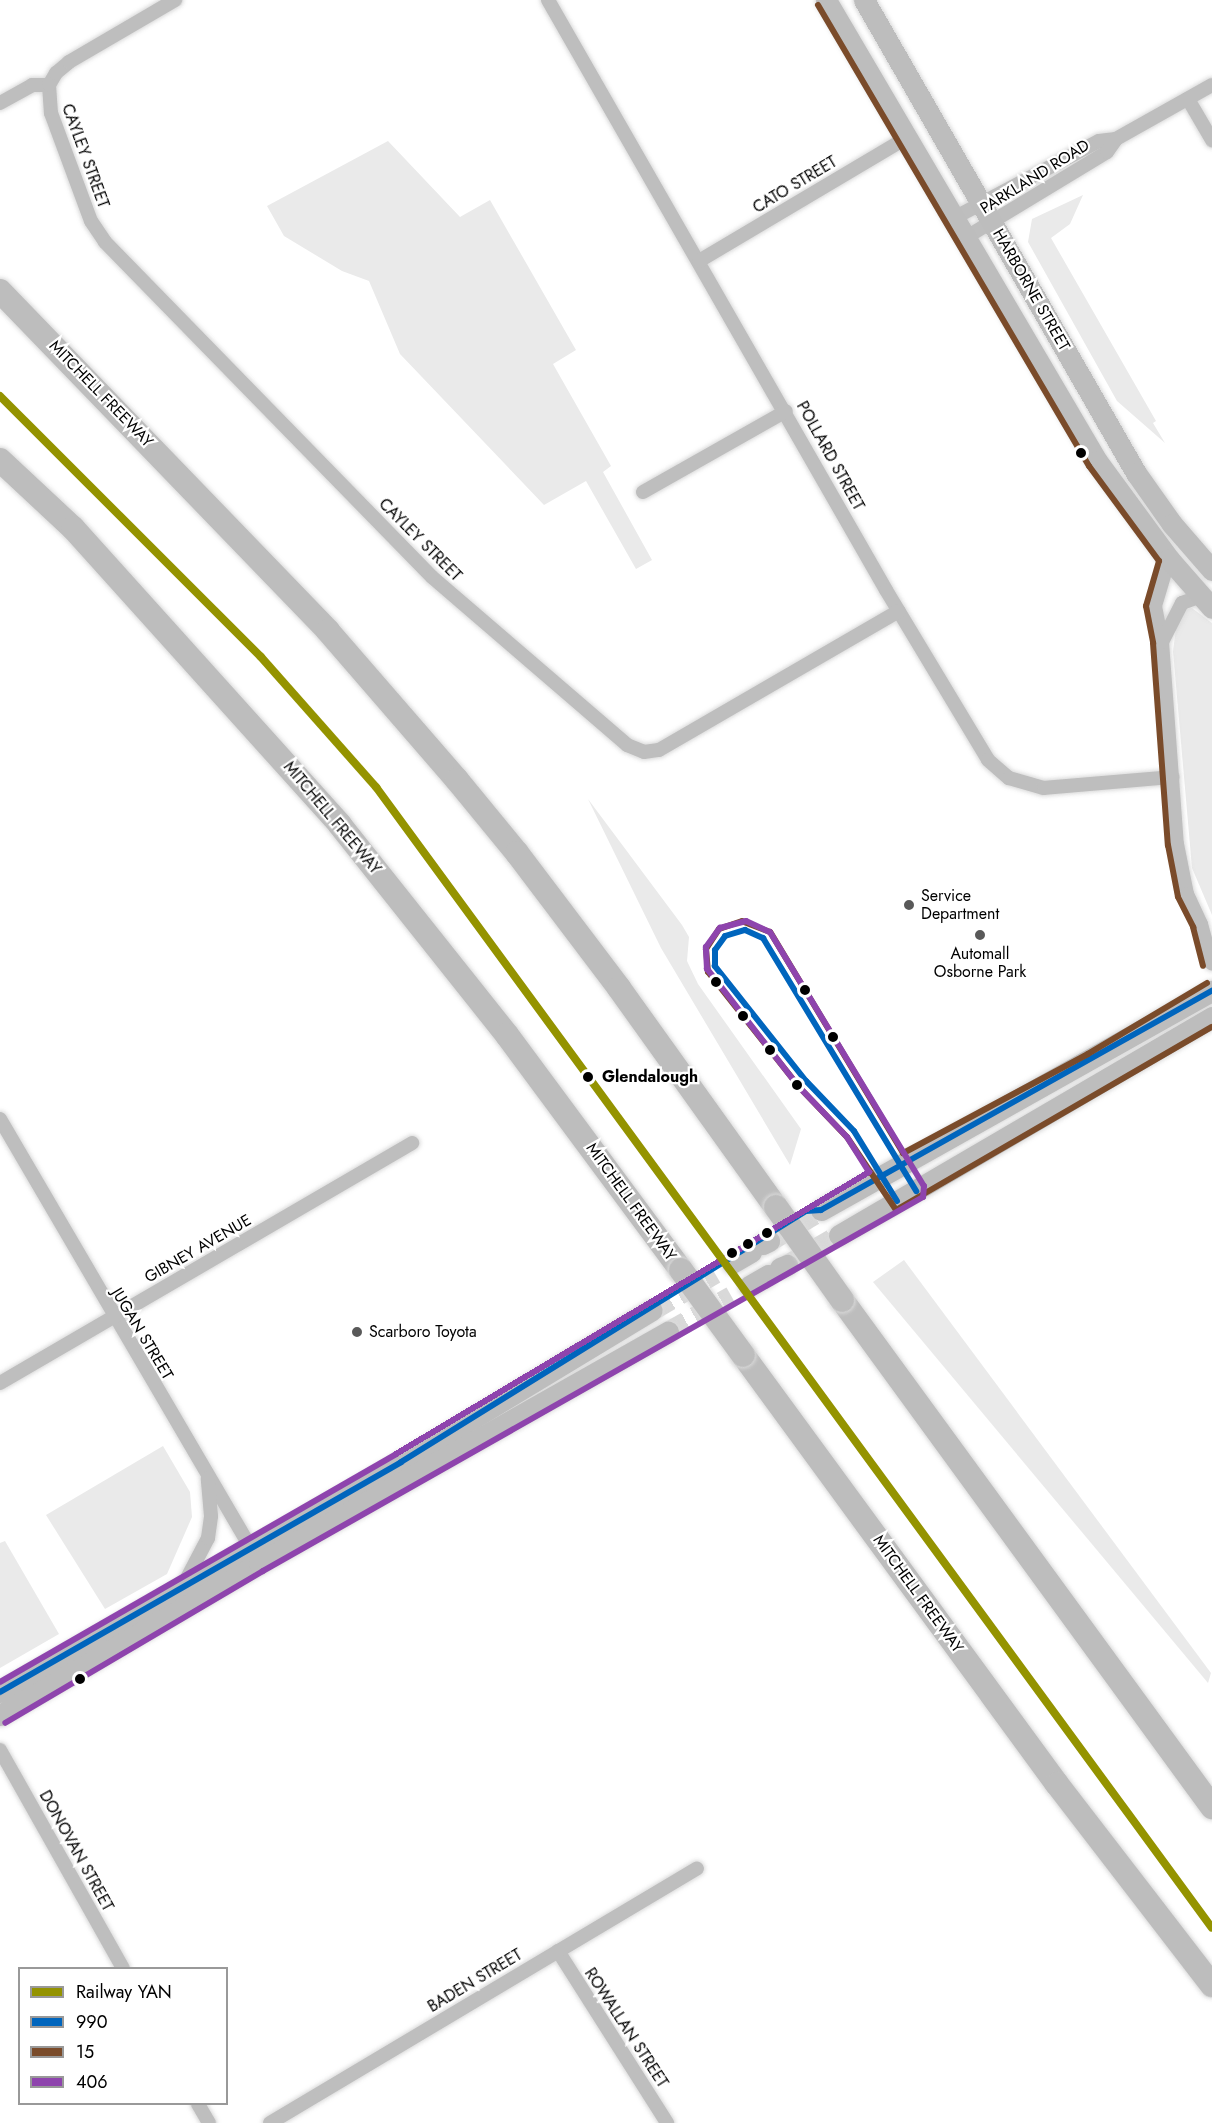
<!DOCTYPE html>
<style>
body{margin:0}
#map{position:relative;width:1212px;height:2123px;overflow:hidden;background:#fff;font-family:Jost,sans-serif}
div>[style]{position:absolute}
.green>*{inset:0;background:#eaeaea}
.primary-tunnel>*{height:21px;margin-top:-10.5px;transform-origin:0;background:repeating-linear-gradient(90deg,#d9d9d9 0 21px,transparent 0 31px)}
.roads{filter:drop-shadow(0 0 2px #dbdbdb) drop-shadow(0 0 2px #dbdbdb)}
.minor>*{height:14px;margin:-7px;padding:0 7px;transform-origin:7px;border-radius:7px;background:#bebebe}
.primary>*{height:21px;margin:-10.5px;padding:0 10.5px;transform-origin:10.5px;border-radius:10.5px;background:#bdbdbd}
.motorway>*{height:24px;margin:-12px;padding:0 12px;transform-origin:12px;border-radius:12px;background:#bdbdbd}
.bridges{filter:drop-shadow(0 0 2px #dbdbdb) drop-shadow(0 0 2px #dbdbdb)}
.motorway-bridge>*{height:24px;margin:-12px;padding:0 12px;transform-origin:12px;border-radius:12px;background:#bdbdbd}
.bus-1>*{height:6px;margin:-3px;padding:0 3px;transform-origin:3px;border-radius:3px;background:#0065bd}
.bus-2>*{height:6px;margin:-3px;padding:0 3px;transform-origin:3px;border-radius:3px;background:#7a4b2a}
.bus-3>*{height:6px;margin:-3px;padding:0 3px;transform-origin:3px;border-radius:3px;background:#8e44ad}
.rail-1>*{height:8px;margin:-4px;padding:0 4px;transform-origin:4px;border-radius:4px;background:#949300}
.dots>*{width:16px;height:16px;translate:-50% -50%;box-sizing:border-box;border:3px solid #fff;border-radius:50%}
span{translate:-50% -50%;white-space:nowrap;text-align:center;line-height:1.15;-webkit-text-stroke:4.5px #fff;paint-order:stroke}
.street-label{font-size:16px;color:#000}
.poi-label{font-size:16px;color:#000}
.left{translate:0 -50%;text-align:left}
.stop-label{font-size:16px;color:#000;font-weight:700}
.legend{position:absolute;left:18px;top:1967px;width:210px;height:138px;box-sizing:border-box;background:#fff;border:2px solid #999;margin:0;padding:8px 10px;list-style:none;font-size:18px;color:#000}
.legend li{display:flex;align-items:center;gap:12px;height:30px}
.legend b{width:30px;border:2px solid #999}
</style>
<div id="map">
<div class="green">
<div style="clip-path:polygon(388px 141px,460px 217px,490px 200px,576px 350px,553px 364px,611px 466px,603px 472px,652px 560px,636px 569px,586px 481px,544px 505px,400px 354px,369px 281px,342px 271px,284px 236px,267px 206px)"></div>
<div style="clip-path:polygon(1083px 195px,1070px 224px,1051px 238px,1156px 421px,1153px 423px,1165px 443px,1117px 401px,1028px 242px,1032px 219px)"></div>
<div style="clip-path:polygon(1192px 608px,1212px 623px,1212px 915px,1192px 868px,1173px 651px,1177px 621px,1186px 609px)"></div>
<div style="clip-path:polygon(588px 799px,682px 925px,689px 937px,687px 961px,698px 984px,801px 1129px,790px 1165px,661px 948px)"></div>
<div style="clip-path:polygon(904px 1260px,1211px 1673px,1208px 1683px,873px 1282px)"></div>
<div style="clip-path:polygon(163px 1446px,190px 1492px,192px 1517px,167px 1574px,105px 1609px,46px 1515px)"></div>
<div style="clip-path:polygon(5px 1541px,59px 1634px,0 1668px,0 1543px)"></div>
</div>
<div class="primary-tunnel">
<div style="left:769px;top:1241px;width:61px;rotate:-30.8deg"></div>
<div style="left:787px;top:1265px;width:60px;rotate:-30deg"></div>
<div style="left:652px;top:1310px;width:73px;rotate:-30.4deg"></div>
<div style="left:668px;top:1332px;width:73px;rotate:-29.4deg"></div>
</div>
<div class="roads">
<div class="minor">
<div style="left:548px;top:0;width:680px;rotate:60.19deg"></div>
<div style="left:886px;top:590px;width:198px;rotate:59deg"></div>
<div style="left:988px;top:760px;width:28px;rotate:41deg"></div>
<div style="left:1009px;top:778px;width:36px;rotate:16deg"></div>
<div style="left:1044px;top:788px;width:129px;rotate:-4.9deg"></div>
<div style="left:49px;top:85px;width:28px;rotate:86deg"></div>
<div style="left:51px;top:113px;width:115px;rotate:69.7deg"></div>
<div style="left:91px;top:221px;width:25px;rotate:56deg"></div>
<div style="left:105px;top:242px;width:468px;rotate:45.7deg"></div>
<div style="left:432px;top:577px;width:257px;rotate:40.7deg"></div>
<div style="left:627px;top:745px;width:18px;rotate:22deg"></div>
<div style="left:644px;top:752px;width:15px;rotate:-8deg"></div>
<div style="left:659px;top:750px;width:277px;rotate:-30.1deg"></div>
<div style="left:1188px;top:99px;width:48px;rotate:59.7deg"></div>
<div style="left:0;top:103px;width:37px;rotate:-29deg"></div>
<div style="left:32px;top:85px;width:17px"></div>
<div style="left:49px;top:85px;width:14px;rotate:-60deg"></div>
<div style="left:56px;top:73px;width:17px;rotate:-40deg"></div>
<div style="left:69px;top:62px;width:123px;rotate:-30.3deg"></div>
<div style="left:954px;top:218px;width:164px;rotate:-28deg"></div>
<div style="left:1099px;top:141px;width:17px;rotate:-7deg"></div>
<div style="left:1116px;top:139px;width:110px;rotate:-29.4deg"></div>
<div style="left:965px;top:238px;width:166px;rotate:-31.2deg"></div>
<div style="left:1107px;top:152px;width:16px;rotate:-55deg"></div>
<div style="left:699px;top:261px;width:243px;rotate:-30.7deg"></div>
<div style="left:643px;top:492px;width:164px;rotate:-29.5deg"></div>
<div style="left:1169px;top:559px;width:49px;rotate:106.6deg"></div>
<div style="left:1155px;top:606px;width:37px;rotate:79deg"></div>
<div style="left:1162px;top:642px;width:203px;rotate:85.8deg"></div>
<div style="left:1177px;top:844px;width:51px;rotate:78.7deg"></div>
<div style="left:1187px;top:894px;width:33px;rotate:65deg"></div>
<div style="left:1201px;top:924px;width:41px;rotate:74.6deg"></div>
<div style="left:1162px;top:642px;width:44px;rotate:-62.9deg"></div>
<div style="left:1182px;top:603px;width:20px;rotate:-20deg"></div>
<div style="left:0;top:1119px;width:505px;rotate:59.68deg"></div>
<div style="left:0;top:1383px;width:477px;rotate:-30.2deg"></div>
<div style="left:185px;top:1582px;width:50px;rotate:-62.4deg"></div>
<div style="left:208px;top:1538px;width:22px;rotate:-82deg"></div>
<div style="left:211px;top:1516px;width:38px;rotate:-95deg"></div>
<div style="left:0;top:1750px;width:250px;rotate:60.6deg"></div>
<div style="left:558px;top:1951px;width:204px;rotate:57.6deg"></div>
<div style="left:198px;top:2104px;width:22px;rotate:60deg"></div>
<div style="left:270px;top:2123px;width:497px;rotate:-30.8deg"></div>
</div>
<div class="primary">
<div style="left:826px;top:0;width:535px;rotate:59.55deg"></div>
<div style="left:1097px;top:461px;width:122px;rotate:53.7deg"></div>
<div style="left:1169px;top:559px;width:65px;rotate:48.7deg"></div>
<div style="left:864px;top:0;width:546px;rotate:60.1deg"></div>
<div style="left:1136px;top:473px;width:62px;rotate:54.8deg"></div>
<div style="left:1172px;top:524px;width:61px;rotate:49deg"></div>
<div style="left:821px;top:1210px;width:448px;rotate:-29.3deg"></div>
<div style="left:839px;top:1235px;width:432px;rotate:-30.3deg"></div>
<div style="left:763px;top:1244px;width:7px;rotate:-27deg"></div>
<div style="left:732px;top:1263px;width:22px;rotate:-30deg"></div>
<div style="left:780px;top:1268px;width:8px;rotate:-23deg"></div>
<div style="left:749px;top:1286px;width:22px;rotate:-30deg"></div>
<div style="left:0;top:1692px;width:462px;rotate:-29.8deg"></div>
<div style="left:401px;top:1462px;width:293px;rotate:-31.2deg"></div>
<div style="left:0;top:1715px;width:300px;rotate:-30.4deg"></div>
<div style="left:259px;top:1563px;width:470px;rotate:-29.5deg"></div>
</div>
<div class="motorway">
<div style="left:0;top:291px;width:472px;rotate:46deg"></div>
<div style="left:328px;top:631px;width:197px;rotate:49.1deg"></div>
<div style="left:457px;top:780px;width:94px;rotate:50.6deg"></div>
<div style="left:517px;top:853px;width:169px;rotate:52.9deg"></div>
<div style="left:619px;top:988px;width:269px;rotate:54.4deg"></div>
<div style="left:0;top:460px;width:100px;rotate:43deg"></div>
<div style="left:73px;top:528px;width:399px;rotate:48deg"></div>
<div style="left:340px;top:825px;width:268px;rotate:51.5deg"></div>
<div style="left:507px;top:1035px;width:292px;rotate:53.5deg"></div>
<div style="left:842px;top:1300px;width:628px;rotate:53.88deg"></div>
<div style="left:743px;top:1355px;width:532px;rotate:53.8deg"></div>
<div style="left:1057px;top:1784px;width:254px;rotate:52.4deg"></div>
</div>
</div>
<div class="bridges">
<div class="motorway-bridge">
<div style="left:776px;top:1207px;width:114px;rotate:54.6deg"></div>
<div style="left:681px;top:1270px;width:105px;rotate:53.9deg"></div>
</div>
</div>
<div class="bus-1">
<div style="left:897px;top:1201px;width:82px;rotate:-121.6deg"></div>
<div style="left:854px;top:1131px;width:69px;rotate:-133.8deg"></div>
<div style="left:806px;top:1081px;width:147px;rotate:-128.4deg"></div>
<div style="left:715px;top:966px;width:16px;rotate:-90deg"></div>
<div style="left:715px;top:950px;width:17px;rotate:-54deg"></div>
<div style="left:725px;top:936px;width:21px;rotate:-17deg"></div>
<div style="left:745px;top:930px;width:20px;rotate:24deg"></div>
<div style="left:763px;top:938px;width:296px;rotate:58.8deg"></div>
<div style="left:0;top:1692px;width:462px;rotate:-29.8deg"></div>
<div style="left:401px;top:1462px;width:476px;rotate:-31.8deg"></div>
<div style="left:806px;top:1211px;width:15px;rotate:-4deg"></div>
<div style="left:821px;top:1210px;width:448px;rotate:-29.3deg"></div>
</div>
<div class="bus-2">
<div style="left:818px;top:5px;width:535px;rotate:59.55deg"></div>
<div style="left:1089px;top:466px;width:118px;rotate:53.6deg"></div>
<div style="left:1159px;top:561px;width:47px;rotate:106.1deg"></div>
<div style="left:1146px;top:606px;width:38px;rotate:79deg"></div>
<div style="left:1153px;top:643px;width:203px;rotate:85.8deg"></div>
<div style="left:1168px;top:845px;width:53px;rotate:79.1deg"></div>
<div style="left:1178px;top:897px;width:34px;rotate:63deg"></div>
<div style="left:1193px;top:927px;width:40px;rotate:75.6deg"></div>
<div style="left:1207px;top:983px;width:139px;rotate:149.2deg"></div>
<div style="left:1088px;top:1054px;width:210px;rotate:151.8deg"></div>
<div style="left:903px;top:1153px;width:258px;rotate:-121deg"></div>
<div style="left:770px;top:932px;width:30px;rotate:-159deg"></div>
<div style="left:742px;top:921px;width:24px;rotate:161deg"></div>
<div style="left:719px;top:929px;width:24px;rotate:123deg"></div>
<div style="left:706px;top:949px;width:23px;rotate:85deg"></div>
<div style="left:708px;top:972px;width:147px;rotate:51.6deg"></div>
<div style="left:799px;top:1087px;width:69px;rotate:46.2deg"></div>
<div style="left:847px;top:1137px;width:88px;rotate:56.1deg"></div>
<div style="left:896px;top:1210px;width:365px;rotate:-30.1deg"></div>
</div>
<div class="bus-3">
<div style="left:0;top:1682px;width:457px;rotate:-29.9deg"></div>
<div style="left:396px;top:1454px;width:551px;rotate:-30.8deg"></div>
<div style="left:869px;top:1172px;width:41px;rotate:-122.2deg"></div>
<div style="left:847px;top:1137px;width:69px;rotate:-133.8deg"></div>
<div style="left:799px;top:1087px;width:150px;rotate:-127.9deg"></div>
<div style="left:707px;top:969px;width:22px;rotate:-93deg"></div>
<div style="left:706px;top:947px;width:24px;rotate:-54deg"></div>
<div style="left:720px;top:928px;width:27px;rotate:-15deg"></div>
<div style="left:746px;top:921px;width:26px;rotate:25deg"></div>
<div style="left:770px;top:932px;width:297px;rotate:58.8deg"></div>
<div style="left:924px;top:1186px;width:11px;rotate:95deg"></div>
<div style="left:923px;top:1197px;width:759px;rotate:150.46deg"></div>
<div style="left:263px;top:1571px;width:299px;rotate:149.5deg"></div>
</div>
<div class="rail-1">
<div style="left:0;top:396px;width:369px;rotate:45deg"></div>
<div style="left:261px;top:657px;width:174px;rotate:48.5deg"></div>
<div style="left:376px;top:787px;width:1414px;rotate:53.77deg"></div>
</div>
<div class="dots">
<div style="left:1081px;top:453px;background:#000"></div>
<div style="left:909px;top:905px;background:#595959"></div>
<div style="left:980px;top:935px;background:#595959"></div>
<div style="left:716px;top:982px;background:#000"></div>
<div style="left:805px;top:990px;background:#000"></div>
<div style="left:743px;top:1016px;background:#000"></div>
<div style="left:833px;top:1037px;background:#000"></div>
<div style="left:770px;top:1050px;background:#000"></div>
<div style="left:588px;top:1077px;background:#000"></div>
<div style="left:797px;top:1085px;background:#000"></div>
<div style="left:767px;top:1233px;background:#000"></div>
<div style="left:748px;top:1244px;background:#000"></div>
<div style="left:732px;top:1253px;background:#000"></div>
<div style="left:357px;top:1332px;background:#595959"></div>
<div style="left:80px;top:1679px;background:#000"></div>
</div>
<div class="street-label">
<span style="left:85px;top:156px;rotate:70deg">CAYLEY STREET</span>
<span style="left:1035px;top:177px;rotate:-32deg">PARKLAND ROAD</span>
<span style="left:795px;top:185px;rotate:-31deg">CATO STREET</span>
<span style="left:1031px;top:290px;rotate:60deg">HARBORNE STREET</span>
<span style="left:101px;top:394px;rotate:46deg">MITCHELL FREEWAY</span>
<span style="left:830px;top:456px;rotate:61deg">POLLARD STREET</span>
<span style="left:420px;top:540px;rotate:45deg">CAYLEY STREET</span>
<span style="left:332px;top:818px;rotate:50deg">MITCHELL FREEWAY</span>
<span style="left:631px;top:1202px;rotate:54deg">MITCHELL FREEWAY</span>
<span style="left:198px;top:1249px;rotate:-30deg">GIBNEY AVENUE</span>
<span style="left:142px;top:1334px;rotate:59deg">JUGAN STREET</span>
<span style="left:918px;top:1594px;rotate:54deg">MITCHELL FREEWAY</span>
<span style="left:76px;top:1851px;rotate:61deg">DONOVAN STREET</span>
<span style="left:475px;top:1981px;rotate:-31deg">BADEN STREET</span>
<span style="left:626px;top:2028px;rotate:57deg">ROWALLAN STREET</span>
</div>
<div class="poi-label">
<span class="left" style="left:921px;top:905px">Service<br>Department</span>
<span style="left:980px;top:963px">Automall<br>Osborne Park</span>
<span class="left" style="left:369px;top:1332px">Scarboro Toyota</span>
</div>
<div class="stop-label">
<span class="left" style="left:602px;top:1077px">Glendalough</span>
</div>
<ul class="legend">
<li><b style="height:8px;background:#949300"></b>Railway YAN</li>
<li><b style="height:8px;background:#0065bd"></b>990</li>
<li><b style="height:8px;background:#7a4b2a"></b>15</li>
<li><b style="height:8px;background:#8e44ad"></b>406</li>
</ul>
</div>
